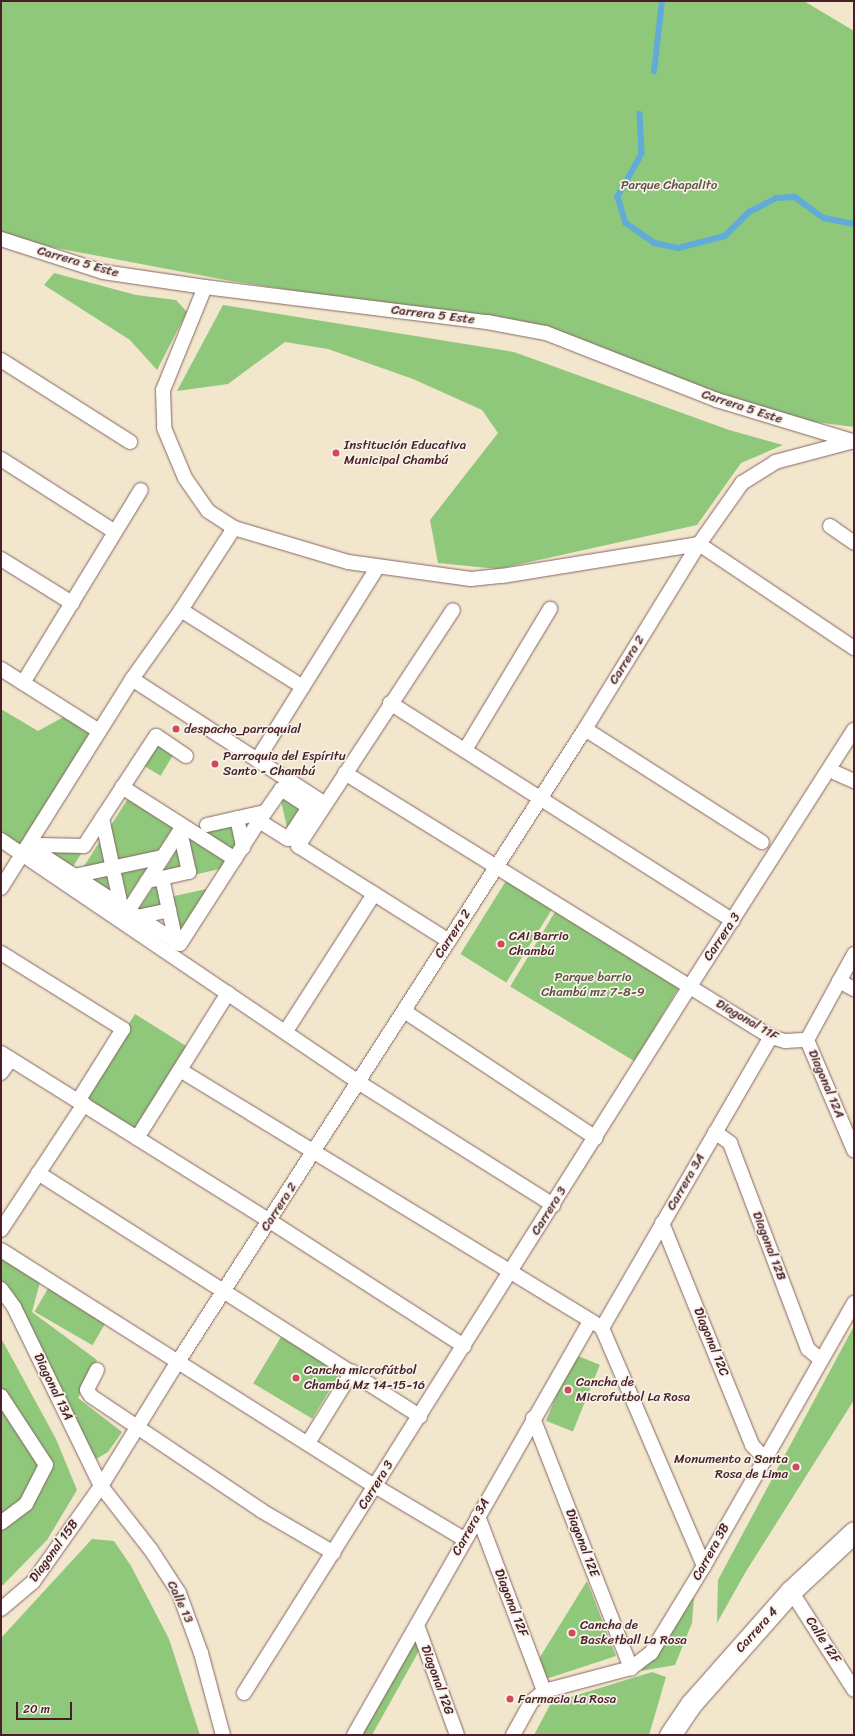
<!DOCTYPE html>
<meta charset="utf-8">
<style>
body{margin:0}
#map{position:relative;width:855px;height:1736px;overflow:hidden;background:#f2e6cd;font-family:Sriracha,sans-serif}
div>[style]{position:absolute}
.green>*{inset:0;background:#8fc77b;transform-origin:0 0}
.stream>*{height:5.5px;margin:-2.75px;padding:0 2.75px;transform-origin:2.75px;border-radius:2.75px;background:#61abd9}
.roads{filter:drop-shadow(0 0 1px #856564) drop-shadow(0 0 1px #856564)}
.street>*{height:14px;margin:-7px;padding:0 7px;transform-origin:7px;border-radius:7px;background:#fff}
.secondary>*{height:21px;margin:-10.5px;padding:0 10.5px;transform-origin:10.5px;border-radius:10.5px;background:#fff}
.dots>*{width:11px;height:11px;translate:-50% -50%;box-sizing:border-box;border:2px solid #f7f3e8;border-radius:50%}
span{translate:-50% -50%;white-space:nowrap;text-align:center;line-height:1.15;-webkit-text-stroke:3.5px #f7f3e8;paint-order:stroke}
.park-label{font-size:13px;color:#5f5143}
.street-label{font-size:13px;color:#4a1f2b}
.poi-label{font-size:13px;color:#4a1f2b}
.left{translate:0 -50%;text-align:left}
.right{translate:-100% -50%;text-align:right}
.frame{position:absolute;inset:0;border:2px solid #4a1f2b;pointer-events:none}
.scale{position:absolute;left:16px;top:1702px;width:56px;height:18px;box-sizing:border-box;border:2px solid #4a1f2b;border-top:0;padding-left:5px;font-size:12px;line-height:14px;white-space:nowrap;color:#4a1f2b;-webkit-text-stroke:3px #f7f3e8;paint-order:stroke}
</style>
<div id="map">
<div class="green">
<div style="clip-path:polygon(1px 1px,804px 1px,854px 31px,854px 427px,808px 421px,705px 393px,496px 321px,231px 281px,51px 247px,1px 232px)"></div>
<div style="clip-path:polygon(54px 273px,136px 295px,176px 300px,187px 312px,157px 370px,130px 340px,44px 285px)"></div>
<div style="clip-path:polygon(223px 305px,514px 352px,729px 430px,783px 445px,741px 463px,697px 525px,498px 569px,438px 563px,430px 520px,498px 433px,482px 410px,413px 379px,328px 349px,285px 342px,228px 384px,177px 391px)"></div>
<div style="clip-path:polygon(1px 709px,38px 731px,67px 715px,93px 731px,19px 847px,1px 836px)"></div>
<div style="left:157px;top:741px;width:21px;height:28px;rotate:31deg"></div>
<div style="clip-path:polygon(279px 792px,304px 808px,288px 832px)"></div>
<div style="clip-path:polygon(129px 797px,174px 826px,155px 855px,115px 863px,108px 830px)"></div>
<div style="clip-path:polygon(234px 823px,239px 846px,234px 855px,202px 834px,205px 829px)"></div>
<div style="clip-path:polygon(187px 834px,229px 861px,224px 868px,193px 875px)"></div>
<div style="clip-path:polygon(102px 838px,108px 865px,81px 871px)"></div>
<div style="clip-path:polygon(179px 846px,185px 870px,161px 875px)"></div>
<div style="clip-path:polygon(44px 848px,84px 849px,71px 870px)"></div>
<div style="clip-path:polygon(150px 863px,124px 903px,117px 871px)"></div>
<div style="clip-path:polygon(110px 872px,115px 898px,84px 878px)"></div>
<div style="left:506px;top:881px;width:54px;height:86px;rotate:32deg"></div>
<div style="clip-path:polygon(156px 883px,165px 907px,137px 911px)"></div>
<div style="clip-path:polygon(211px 888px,179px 937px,170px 897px)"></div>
<div style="left:555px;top:912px;width:145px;height:87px;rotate:31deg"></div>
<div style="left:135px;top:1014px;width:64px;height:100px;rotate:32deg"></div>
<div style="clip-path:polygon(1px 1255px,40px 1282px,32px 1312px,97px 1360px,78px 1398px,122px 1432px,108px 1452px,96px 1459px,1px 1292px)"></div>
<div style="left:50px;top:1285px;width:67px;height:31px;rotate:30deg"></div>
<div style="clip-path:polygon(854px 1326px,854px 1400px,745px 1573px,717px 1623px,718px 1580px)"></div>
<div style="left:281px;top:1337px;width:69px;height:54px;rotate:31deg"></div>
<div style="clip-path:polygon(1px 1338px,56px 1439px,77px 1490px,47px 1540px,1px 1587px)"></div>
<div style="left:573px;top:1354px;width:29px;height:72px;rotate:22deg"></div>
<div style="clip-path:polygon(92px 1539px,114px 1541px,131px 1566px,169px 1639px,200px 1735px,1px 1735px,1px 1638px)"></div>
<div style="clip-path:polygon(587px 1581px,616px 1656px,546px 1679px,537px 1662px)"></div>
<div style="clip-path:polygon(695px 1583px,692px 1623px,675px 1665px,641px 1671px)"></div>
<div style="clip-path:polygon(413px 1634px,420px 1649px,372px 1735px,364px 1735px,362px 1726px)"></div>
<div style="clip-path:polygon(652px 1672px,666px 1677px,649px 1735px,534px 1735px,551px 1703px)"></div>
</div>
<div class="stream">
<div style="left:654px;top:72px;width:71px;rotate:-83.6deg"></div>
<div style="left:640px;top:114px;width:40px;rotate:87.1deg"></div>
<div style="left:642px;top:154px;width:49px;rotate:119.2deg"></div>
<div style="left:618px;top:197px;width:27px;rotate:73deg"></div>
<div style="left:626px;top:223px;width:35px;rotate:35deg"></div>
<div style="left:655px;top:243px;width:24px;rotate:12deg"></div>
<div style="left:678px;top:248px;width:49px;rotate:-14.3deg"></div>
<div style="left:725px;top:236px;width:34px;rotate:-45deg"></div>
<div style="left:749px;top:212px;width:30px;rotate:-27deg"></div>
<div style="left:776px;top:198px;width:19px;rotate:-3deg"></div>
<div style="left:795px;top:197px;width:36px;rotate:36deg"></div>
<div style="left:824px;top:218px;width:31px;rotate:11deg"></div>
</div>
<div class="roads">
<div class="street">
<div style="left:1px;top:239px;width:107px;rotate:17.9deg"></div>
<div style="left:103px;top:272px;width:103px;rotate:8.4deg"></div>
<div style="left:205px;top:287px;width:284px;rotate:7.1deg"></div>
<div style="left:487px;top:322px;width:60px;rotate:10.6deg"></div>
<div style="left:546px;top:333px;width:184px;rotate:21.4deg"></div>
<div style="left:717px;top:400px;width:141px;rotate:16.9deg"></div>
<div style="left:205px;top:287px;width:111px;rotate:112.2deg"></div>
<div style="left:163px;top:390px;width:38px;rotate:88deg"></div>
<div style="left:164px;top:428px;width:54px;rotate:67.2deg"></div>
<div style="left:185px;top:478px;width:40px;rotate:55.1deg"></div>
<div style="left:208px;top:511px;width:31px;rotate:33deg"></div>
<div style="left:234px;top:528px;width:119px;rotate:16.6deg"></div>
<div style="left:348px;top:562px;width:124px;rotate:7.9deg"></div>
<div style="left:471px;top:579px;width:31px;rotate:-6deg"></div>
<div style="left:502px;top:576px;width:200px;rotate:-9.2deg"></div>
<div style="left:699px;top:544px;width:187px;rotate:33.9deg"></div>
<div style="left:1px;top:360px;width:153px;rotate:32.4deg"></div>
<div style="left:1px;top:459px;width:135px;rotate:32.6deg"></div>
<div style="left:830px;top:526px;width:29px;rotate:35deg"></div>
<div style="left:1px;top:559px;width:84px;rotate:31.8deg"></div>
<div style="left:181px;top:610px;width:144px;rotate:32.3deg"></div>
<div style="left:1px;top:669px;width:116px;rotate:32.3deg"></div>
<div style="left:132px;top:679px;width:230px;rotate:32.9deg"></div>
<div style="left:23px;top:683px;width:226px;rotate:-58.6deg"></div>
<div style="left:390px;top:703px;width:406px;rotate:32.4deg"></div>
<div style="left:585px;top:729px;width:210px;rotate:32.6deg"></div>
<div style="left:465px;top:750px;width:165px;rotate:-58.9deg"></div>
<div style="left:186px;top:756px;width:36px;rotate:-146deg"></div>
<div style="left:156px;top:736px;width:131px;rotate:123.2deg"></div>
<div style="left:84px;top:846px;width:45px;rotate:-178.7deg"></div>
<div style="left:39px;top:845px;width:7px;rotate:117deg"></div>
<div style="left:36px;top:851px;width:171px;rotate:32.9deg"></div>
<div style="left:180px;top:944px;width:146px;rotate:-57.3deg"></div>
<div style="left:259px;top:821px;width:39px;rotate:-55deg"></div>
<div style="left:281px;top:789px;width:33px;rotate:33deg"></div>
<div style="left:309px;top:807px;width:38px;rotate:123deg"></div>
<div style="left:288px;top:839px;width:34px;rotate:-148deg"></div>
<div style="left:257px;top:760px;width:226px;rotate:-58deg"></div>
<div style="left:345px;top:773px;width:501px;rotate:31.79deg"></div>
<div style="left:771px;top:1037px;width:15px;rotate:16deg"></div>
<div style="left:785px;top:1041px;width:22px;rotate:-3deg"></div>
<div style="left:836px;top:773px;width:20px;rotate:24deg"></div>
<div style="left:122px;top:787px;width:134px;rotate:32.5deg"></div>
<div style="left:102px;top:818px;width:90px;rotate:77.8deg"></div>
<div style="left:237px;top:818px;width:30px;rotate:78deg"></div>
<div style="left:207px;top:825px;width:59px;rotate:-12.6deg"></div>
<div style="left:1px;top:840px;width:431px;rotate:34.1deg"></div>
<div style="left:358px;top:1082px;width:231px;rotate:32.2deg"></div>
<div style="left:74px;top:876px;width:91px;rotate:-12.1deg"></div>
<div style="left:162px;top:878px;width:28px;rotate:-13deg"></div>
<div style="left:189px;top:872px;width:42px;rotate:-102.4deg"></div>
<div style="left:147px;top:881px;width:15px;rotate:-11deg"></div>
<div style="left:162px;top:878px;width:66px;rotate:77.7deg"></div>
<div style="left:1px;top:888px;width:247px;rotate:-57.9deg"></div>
<div style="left:132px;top:679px;width:85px;rotate:-54.6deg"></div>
<div style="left:181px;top:610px;width:98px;rotate:-57.1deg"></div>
<div style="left:128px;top:911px;width:101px;rotate:-57.1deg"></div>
<div style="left:137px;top:917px;width:33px;rotate:-12deg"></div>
<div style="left:449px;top:941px;width:178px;rotate:-147.8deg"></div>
<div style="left:298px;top:846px;width:282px;rotate:-56.7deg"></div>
<div style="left:1px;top:953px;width:144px;rotate:31.9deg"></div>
<div style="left:123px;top:1029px;width:85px;rotate:122deg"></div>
<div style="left:839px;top:981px;width:17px;rotate:28deg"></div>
<div style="left:404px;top:1011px;width:230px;rotate:33.5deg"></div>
<div style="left:286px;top:1031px;width:163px;rotate:-57.3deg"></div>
<div style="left:807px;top:1040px;width:120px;rotate:66.9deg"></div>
<div style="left:807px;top:1040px;width:98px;rotate:-61.3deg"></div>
<div style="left:1px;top:1053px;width:317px;rotate:32deg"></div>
<div style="left:270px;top:1221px;width:231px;rotate:32.8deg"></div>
<div style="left:180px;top:1070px;width:495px;rotate:31.4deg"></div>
<div style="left:1px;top:1073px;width:17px;rotate:-54deg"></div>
<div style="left:715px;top:1132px;width:19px;rotate:36deg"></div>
<div style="left:730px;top:1143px;width:220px;rotate:69.3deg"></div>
<div style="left:808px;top:1349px;width:17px;rotate:40deg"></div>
<div style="left:137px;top:1138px;width:171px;rotate:-57.9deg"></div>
<div style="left:38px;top:1173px;width:453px;rotate:32.5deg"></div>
<div style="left:662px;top:1223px;width:240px;rotate:67.9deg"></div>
<div style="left:752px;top:1445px;width:18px;rotate:47deg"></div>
<div style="left:1px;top:1230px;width:151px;rotate:-56.6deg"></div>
<div style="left:1px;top:1250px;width:442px;rotate:32.3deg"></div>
<div style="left:375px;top:1486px;width:104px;rotate:30.8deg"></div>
<div style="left:1px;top:1289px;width:22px;rotate:54deg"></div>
<div style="left:14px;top:1307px;width:199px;rotate:64.1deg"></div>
<div style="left:101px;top:1486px;width:81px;rotate:52deg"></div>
<div style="left:151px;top:1550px;width:51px;rotate:56.9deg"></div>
<div style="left:179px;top:1593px;width:64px;rotate:69.9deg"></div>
<div style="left:201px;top:1653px;width:85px;rotate:75deg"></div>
<div style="left:602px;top:1328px;width:337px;rotate:-59.9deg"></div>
<div style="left:602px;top:1328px;width:259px;rotate:66.8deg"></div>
<div style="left:97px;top:1370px;width:22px;rotate:117deg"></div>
<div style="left:87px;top:1390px;width:7px;rotate:56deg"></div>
<div style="left:91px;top:1396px;width:206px;rotate:33.9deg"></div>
<div style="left:262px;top:1511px;width:83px;rotate:30.3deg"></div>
<div style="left:1px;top:1396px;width:82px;rotate:56.9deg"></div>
<div style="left:46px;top:1465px;width:44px;rotate:117.1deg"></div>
<div style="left:26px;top:1504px;width:31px;rotate:143deg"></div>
<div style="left:533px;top:1418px;width:269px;rotate:68.6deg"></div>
<div style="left:308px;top:1443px;width:84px;rotate:-58.2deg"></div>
<div style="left:478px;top:1516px;width:187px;rotate:69.3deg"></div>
<div style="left:791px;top:1591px;width:117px;rotate:57.5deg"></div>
<div style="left:1px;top:1609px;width:42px;rotate:-40.2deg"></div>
<div style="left:33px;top:1582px;width:118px;rotate:-54.7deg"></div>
<div style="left:101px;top:1486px;width:139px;rotate:-58.3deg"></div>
<div style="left:174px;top:1368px;width:760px;rotate:-57.25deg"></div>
<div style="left:585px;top:729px;width:217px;rotate:-58.4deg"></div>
<div style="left:699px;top:544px;width:75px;rotate:-54.8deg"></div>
<div style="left:742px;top:483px;width:39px;rotate:-32deg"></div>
<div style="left:775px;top:462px;width:82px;rotate:-14.9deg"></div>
<div style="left:417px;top:1625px;width:117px;rotate:70deg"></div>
<div style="left:244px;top:1693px;width:836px;rotate:-57.75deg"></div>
<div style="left:690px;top:986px;width:304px;rotate:-57.4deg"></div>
<div style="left:354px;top:1735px;width:477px;rotate:-60.3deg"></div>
<div style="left:513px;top:1735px;width:38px;rotate:-61deg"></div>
<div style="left:531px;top:1702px;width:17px;rotate:-40deg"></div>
<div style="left:544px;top:1691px;width:90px;rotate:-14.8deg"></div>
<div style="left:631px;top:1668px;width:25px;rotate:-37deg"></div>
<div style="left:651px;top:1653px;width:102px;rotate:-58.7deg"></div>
<div style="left:704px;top:1566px;width:303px;rotate:-60.3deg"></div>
</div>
<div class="secondary">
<div style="left:670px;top:1735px;width:37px;rotate:-56deg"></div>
<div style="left:691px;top:1704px;width:151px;rotate:-48.5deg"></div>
<div style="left:791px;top:1591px;width:86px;rotate:-43.1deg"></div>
</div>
</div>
<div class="dots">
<div style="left:336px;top:453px;background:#d1495b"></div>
<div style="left:176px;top:729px;background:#d1495b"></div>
<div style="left:215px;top:764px;background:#d1495b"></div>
<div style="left:501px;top:944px;background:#d1495b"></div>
<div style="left:296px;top:1378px;background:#d1495b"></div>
<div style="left:568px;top:1390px;background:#d1495b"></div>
<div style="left:796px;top:1467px;background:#d1495b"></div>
<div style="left:572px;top:1633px;background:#d1495b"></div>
<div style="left:510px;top:1699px;background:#d1495b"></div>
</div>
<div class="park-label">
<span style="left:669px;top:185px">Parque Chapalito</span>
<span style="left:593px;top:985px">Parque barrio<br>Chambú mz 7-8-9</span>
</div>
<div class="street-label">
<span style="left:78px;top:262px;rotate:16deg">Carrera 5 Este</span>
<span style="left:433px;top:315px;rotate:7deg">Carrera 5 Este</span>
<span style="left:742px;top:407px;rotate:18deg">Carrera 5 Este</span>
<span style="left:627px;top:660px;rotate:-58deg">Carrera 2</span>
<span style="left:453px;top:934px;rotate:-57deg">Carrera 2</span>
<span style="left:722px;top:937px;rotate:-56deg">Carrera 3</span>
<span style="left:747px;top:1020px;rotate:30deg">Diagonal 11F</span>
<span style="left:826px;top:1084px;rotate:67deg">Diagonal 12A</span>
<span style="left:686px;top:1182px;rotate:-60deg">Carrera 3A</span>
<span style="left:279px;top:1207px;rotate:-57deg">Carrera 2</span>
<span style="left:549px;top:1211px;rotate:-58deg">Carrera 3</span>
<span style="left:769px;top:1246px;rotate:69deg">Diagonal 12B</span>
<span style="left:711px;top:1342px;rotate:68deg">Diagonal 12C</span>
<span style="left:53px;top:1387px;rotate:64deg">Diagonal 13A</span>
<span style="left:376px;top:1485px;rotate:-58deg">Carrera 3</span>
<span style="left:471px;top:1527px;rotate:-61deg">Carrera 3A</span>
<span style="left:582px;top:1543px;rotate:69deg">Diagonal 12E</span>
<span style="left:54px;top:1551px;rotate:-54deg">Diagonal 15B</span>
<span style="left:711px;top:1552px;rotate:-61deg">Carrera 3B</span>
<span style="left:180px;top:1602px;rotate:65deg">Calle 13</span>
<span style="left:511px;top:1603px;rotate:69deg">Diagonal 12F</span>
<span style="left:757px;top:1630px;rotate:-48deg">Carrera 4</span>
<span style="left:823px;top:1640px;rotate:57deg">Calle 12F</span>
<span style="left:437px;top:1680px;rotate:70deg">Diagonal 12G</span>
</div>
<div class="poi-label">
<span class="left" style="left:344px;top:453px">Institución Educativa<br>Municipal Chambú</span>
<span class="left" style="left:184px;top:729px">despacho_parroquial</span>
<span class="left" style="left:223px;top:764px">Parroquia del Espíritu<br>Santo - Chambú</span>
<span class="left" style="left:509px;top:944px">CAI Barrio<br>Chambú</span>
<span class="left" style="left:304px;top:1378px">Cancha microfútbol<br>Chambú Mz 14-15-16</span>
<span class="left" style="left:576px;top:1390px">Cancha de<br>Microfutbol La Rosa</span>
<span class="right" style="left:788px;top:1467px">Monumento a Santa<br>Rosa de Lima</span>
<span class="left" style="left:580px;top:1633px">Cancha de<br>Basketball La Rosa</span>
<span class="left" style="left:518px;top:1699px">Farmacia La Rosa</span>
</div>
<div class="frame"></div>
<div class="scale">20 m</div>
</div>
